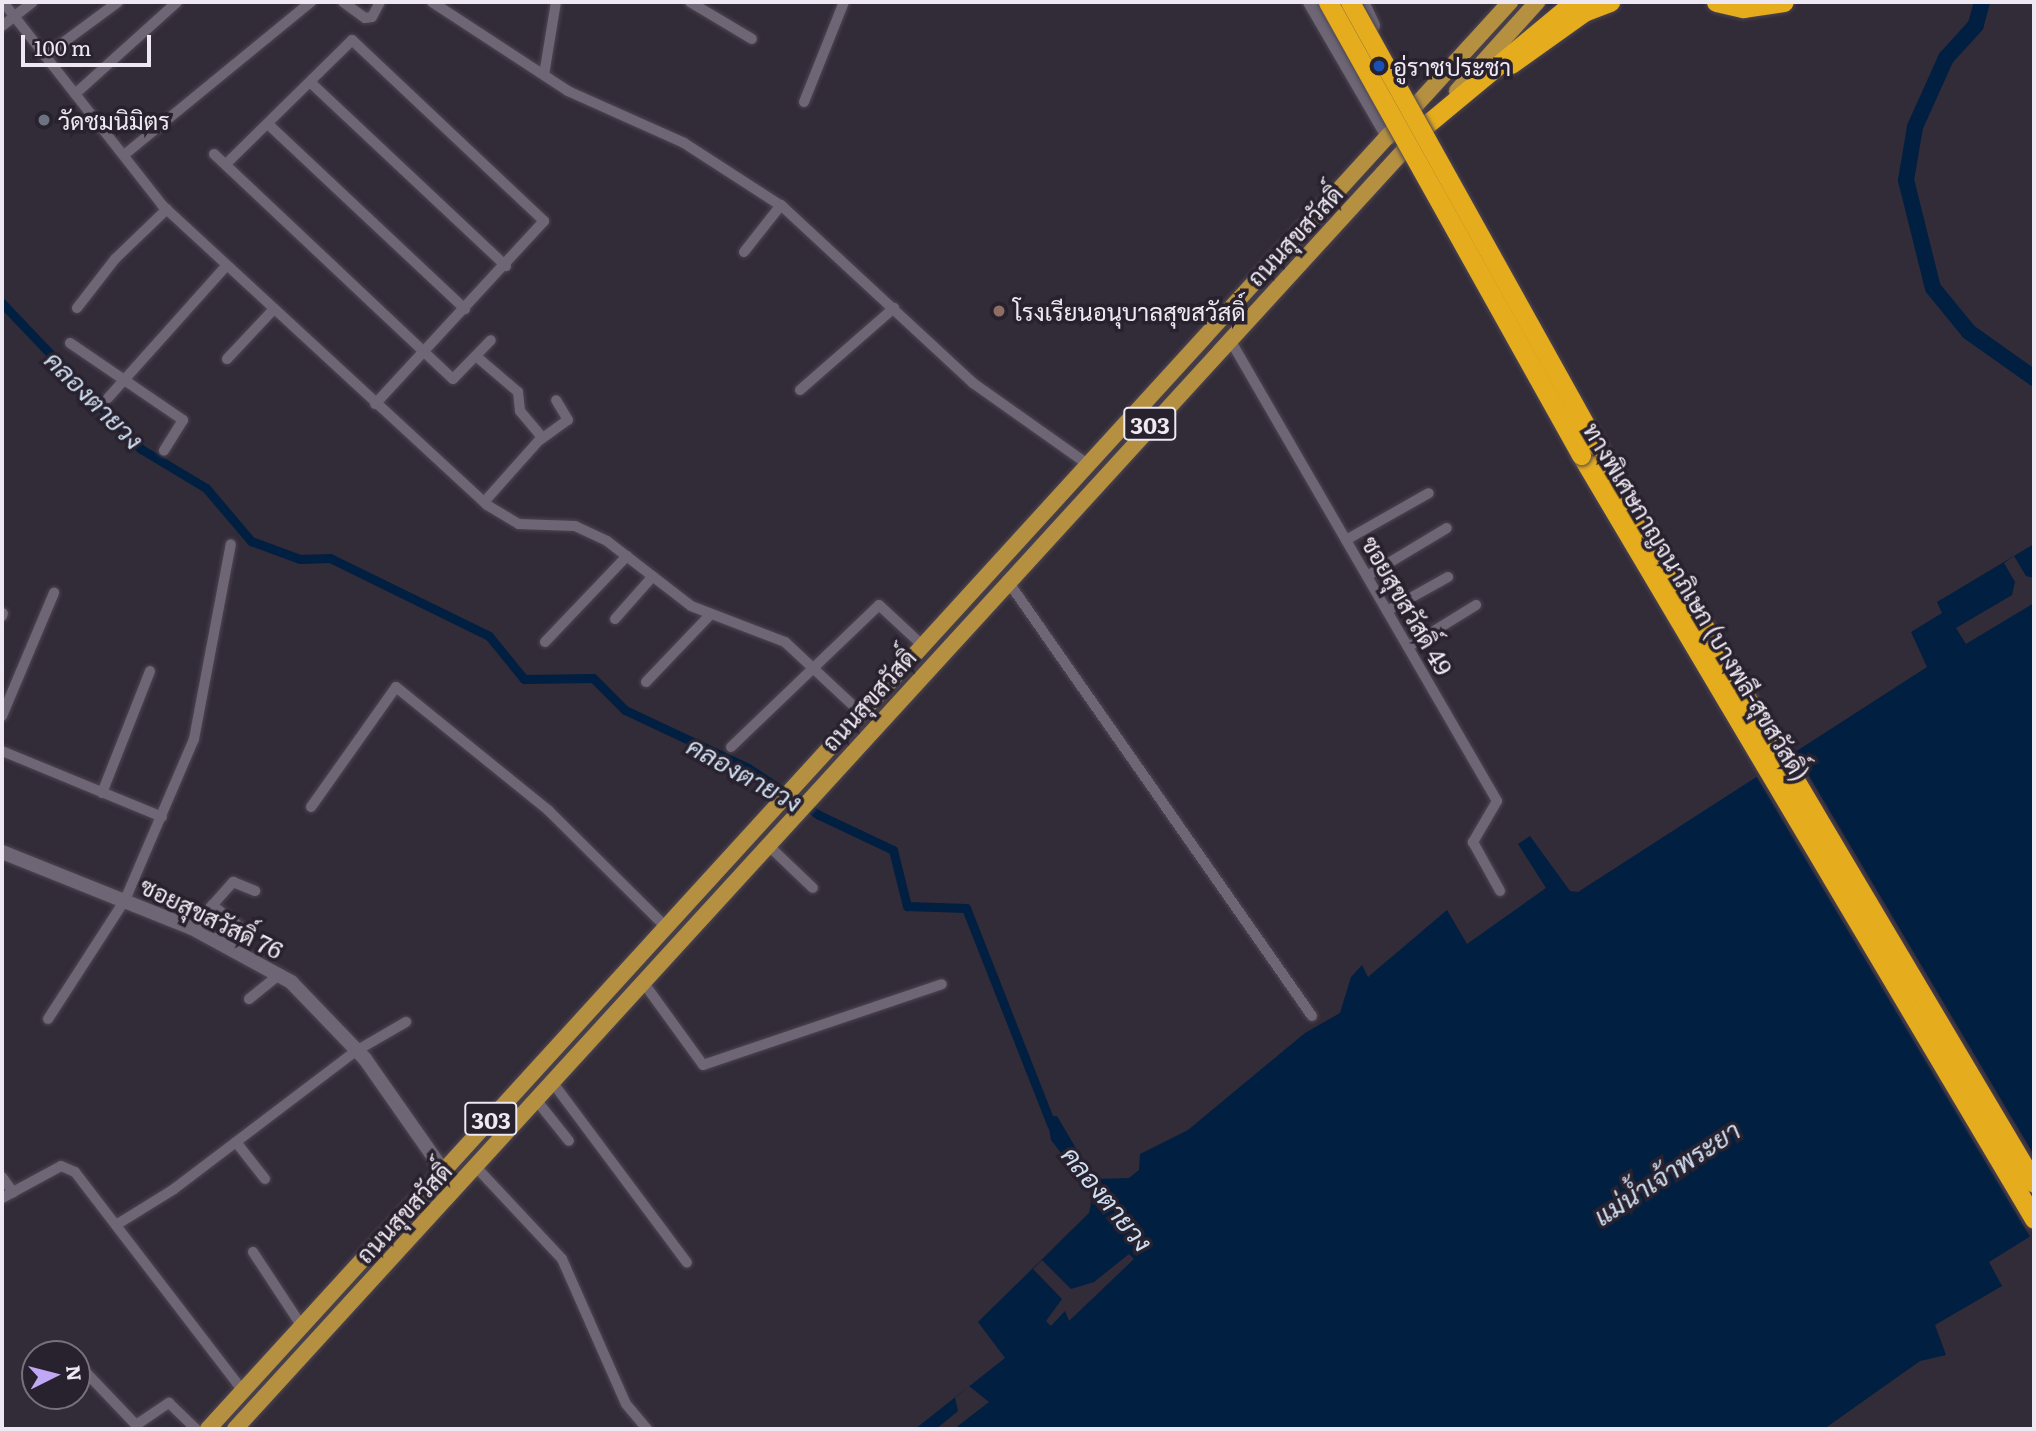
<!DOCTYPE html>
<meta charset="utf-8">
<style>
body{margin:0}
#map{position:relative;width:2036px;height:1431px;overflow:hidden;background:#322b38;font-family:Literata,Sarabun,serif}
div>[style]{position:absolute}
.water>*{inset:0;background:#001f41}
.pier>*{inset:0;background:#322b38}
.canal>*{height:9px;margin:-4.5px;padding:0 4.5px;transform-origin:4.5px;border-radius:4.5px;background:#001f41}
.river>*{height:16px;margin:-8px;padding:0 8px;transform-origin:8px;border-radius:8px;background:#001f41}
.roads{filter:drop-shadow(0 0 2px #4d4651) drop-shadow(0 0 2px #4d4651)}
.street>*{height:10px;margin:-5px;padding:0 5px;transform-origin:5px;border-radius:5px;background:#6e6675}
.secondary>*{height:14px;margin:-7px;padding:0 7px;transform-origin:7px;border-radius:7px;background:#6e6675}
.primary>*{height:16px;margin:-8px;padding:0 8px;transform-origin:8px;border-radius:8px;background:#b59041}
.highway>*{height:19px;margin:-9.5px;padding:0 9.5px;transform-origin:9.5px;border-radius:9.5px;background:#e5ac1e}
.bridges{filter:drop-shadow(0 0 2px #4d4651) drop-shadow(0 0 2px #4d4651)}
.highway-bridge>*{height:19px;margin:-9.5px;padding:0 9.5px;transform-origin:9.5px;border-radius:9.5px;background:#e5ac1e}
.dots>*{width:19px;height:19px;translate:-50% -50%;box-sizing:border-box;border:4px solid #28212e;border-radius:50%}
span{translate:-50% -50%;white-space:nowrap;text-align:center;line-height:1.15;-webkit-text-stroke:7px #28212e;paint-order:stroke}
.shield-label span{padding:2px 5px;background:#28212e;border:2px solid;border-radius:5px;-webkit-text-stroke-width:0}
.shield-label{font-size:23px;color:#ede8f1;font-weight:700}
.poi-label{font-size:24px;color:#ede8f1}
.left{translate:0 -50%;text-align:left}
.street-label{font-size:24px;color:#ede8f1}
.water-label{font-size:26px;color:#cedef1;font-style:italic}
.frame{position:absolute;inset:0;border:4px solid #ede8f1;pointer-events:none}
.north{position:absolute;left:21px;top:1340px;width:70px;height:70px;box-sizing:border-box;background:#28212e;border:2px solid #77717c;border-radius:50%;rotate:84deg;font-size:19px;font-weight:700;line-height:28px;text-align:center;color:#ede8f1}
.north::after{content:'';display:block;margin:auto;width:24px;height:32px;background:#c0a8f4;clip-path:polygon(50% 0,100% 100%,50% 72%,0 100%)}
.scale{position:absolute;left:21px;top:35px;width:130px;height:32px;box-sizing:border-box;border:4px solid #ede8f1;border-top:0;padding-left:9px;font-size:21px;line-height:24px;white-space:nowrap;color:#ede8f1;-webkit-text-stroke:5px #28212e;paint-order:stroke}
</style>
<div id="map">
<div class="water">
<div style="clip-path:polygon(2034px 544px,2034px 1234px,1989px 1262px,2002px 1286px,1935px 1325px,1946px 1355px,1920px 1361px,1824px 1429px,915px 1429px,1005px 1358px,978px 1322px,1089px 1213px,1093px 1194px,1051px 1140px,1047px 1117px,1057px 1116px,1094px 1179px,1129px 1178px,1139px 1170px,1140px 1154px,1188px 1130px,1305px 1033px,1340px 1013px,1351px 977px,1362px 965px,1368px 977px,1447px 910px,1467px 944px,1546px 888px,1518px 844px,1530px 836px,1570px 891px,1578px 892px,1927px 667px,1911px 632px,1942px 613px,1937px 602px)"></div>
</div>
<div class="pier">
<div style="clip-path:polygon(2014px 556px,2026px 576px,2034px 578px,2034px 603px,1966px 644px,1956px 628px,2012px 595px,2015px 582px,2004px 563px)"></div>
<div style="clip-path:polygon(1793px 749px,2034px 1155px,2032px 1240px,1755px 774px)"></div>
<div style="clip-path:polygon(1129px 1254px,1134px 1259px,1069px 1321px,1065px 1311px,1051px 1326px,1046px 1321px,1062px 1299px,1033px 1269px,1042px 1260px,1071px 1289px,1094px 1282px)"></div>
<div style="clip-path:polygon(969px 1386px,989px 1402px,954px 1429px,936px 1429px,958px 1411px,955px 1398px)"></div>
</div>
<div class="canal">
<div style="left:2px;top:303px;width:202px;rotate:46.4deg"></div>
<div style="left:141px;top:449px;width:76px;rotate:31deg"></div>
<div style="left:206px;top:488px;width:70px;rotate:49.7deg"></div>
<div style="left:251px;top:541px;width:52px;rotate:20.2deg"></div>
<div style="left:300px;top:559px;width:30px;rotate:-2deg"></div>
<div style="left:330px;top:558px;width:177px;rotate:26.1deg"></div>
<div style="left:489px;top:636px;width:55px;rotate:50.9deg"></div>
<div style="left:524px;top:679px;width:69px;rotate:-0.8deg"></div>
<div style="left:593px;top:678px;width:45px;rotate:45deg"></div>
<div style="left:625px;top:710px;width:136px;rotate:25.2deg"></div>
<div style="left:748px;top:768px;width:85px;rotate:33.5deg"></div>
<div style="left:819px;top:815px;width:82px;rotate:25.3deg"></div>
<div style="left:893px;top:850px;width:58px;rotate:76deg"></div>
<div style="left:907px;top:906px;width:59px;rotate:1.9deg"></div>
<div style="left:966px;top:908px;width:234px;rotate:68.5deg"></div>
</div>
<div class="river">
<div style="left:1982px;top:2px;width:24px;rotate:105deg"></div>
<div style="left:1976px;top:25px;width:45px;rotate:132.3deg"></div>
<div style="left:1946px;top:58px;width:76px;rotate:114.2deg"></div>
<div style="left:1915px;top:127px;width:54px;rotate:99.6deg"></div>
<div style="left:1906px;top:180px;width:111px;rotate:76deg"></div>
<div style="left:1933px;top:288px;width:57px;rotate:50.7deg"></div>
<div style="left:1969px;top:332px;width:80px;rotate:35.3deg"></div>
</div>
<div class="roads">
<div class="street">
<div style="left:3px;top:2px;width:258px;rotate:51.9deg"></div>
<div style="left:162px;top:205px;width:442px;rotate:42.7deg"></div>
<div style="left:487px;top:505px;width:37px;rotate:31deg"></div>
<div style="left:519px;top:524px;width:56px;rotate:2deg"></div>
<div style="left:575px;top:526px;width:35px;rotate:25deg"></div>
<div style="left:607px;top:541px;width:106px;rotate:37.7deg"></div>
<div style="left:691px;top:606px;width:101px;rotate:21deg"></div>
<div style="left:785px;top:642px;width:101px;rotate:43deg"></div>
<div style="left:343px;top:2px;width:27px;rotate:36deg"></div>
<div style="left:365px;top:18px;width:7px;rotate:-8deg"></div>
<div style="left:372px;top:17px;width:17px;rotate:-62deg"></div>
<div style="left:432px;top:2px;width:163px;rotate:33.2deg"></div>
<div style="left:568px;top:91px;width:127px;rotate:24.1deg"></div>
<div style="left:684px;top:143px;width:118px;rotate:32.9deg"></div>
<div style="left:783px;top:207px;width:259px;rotate:42.8deg"></div>
<div style="left:973px;top:383px;width:138px;rotate:35.3deg"></div>
<div style="left:690px;top:2px;width:72px;rotate:30.8deg"></div>
<div style="left:2px;top:26px;width:39px;rotate:-38deg"></div>
<div style="left:45px;top:56px;width:91px;rotate:-36.5deg"></div>
<div style="left:544px;top:75px;width:74px;rotate:-80.7deg"></div>
<div style="left:310px;top:82px;width:269px;rotate:43.2deg"></div>
<div style="left:75px;top:94px;width:137px;rotate:-42deg"></div>
<div style="left:804px;top:102px;width:108px;rotate:-68.2deg"></div>
<div style="left:269px;top:125px;width:269px;rotate:43.2deg"></div>
<div style="left:214px;top:154px;width:328px;rotate:43.3deg"></div>
<div style="left:453px;top:379px;width:54px;rotate:-45.7deg"></div>
<div style="left:124px;top:155px;width:242px;rotate:-39.3deg"></div>
<div style="left:226px;top:164px;width:177px;rotate:-44.5deg"></div>
<div style="left:352px;top:40px;width:264px;rotate:43.3deg"></div>
<div style="left:544px;top:221px;width:249px;rotate:132.7deg"></div>
<div style="left:744px;top:252px;width:60px;rotate:-51.8deg"></div>
<div style="left:77px;top:308px;width:62px;rotate:-52.2deg"></div>
<div style="left:115px;top:259px;width:72px;rotate:-43.9deg"></div>
<div style="left:1229px;top:338px;width:535px;rotate:59.94deg"></div>
<div style="left:1497px;top:801px;width:48px;rotate:120.3deg"></div>
<div style="left:1473px;top:842px;width:56px;rotate:61.1deg"></div>
<div style="left:70px;top:343px;width:137px;rotate:34.3deg"></div>
<div style="left:183px;top:420px;width:36px;rotate:122deg"></div>
<div style="left:477px;top:357px;width:54px;rotate:40.5deg"></div>
<div style="left:518px;top:392px;width:19px;rotate:84deg"></div>
<div style="left:520px;top:411px;width:34px;rotate:50deg"></div>
<div style="left:542px;top:437px;width:87px;rotate:131.7deg"></div>
<div style="left:227px;top:359px;width:69px;rotate:-46.8deg"></div>
<div style="left:800px;top:390px;width:125px;rotate:-41.1deg"></div>
<div style="left:108px;top:398px;width:178px;rotate:-48.2deg"></div>
<div style="left:540px;top:440px;width:34px;rotate:-36deg"></div>
<div style="left:568px;top:420px;width:23px;rotate:-121deg"></div>
<div style="left:1346px;top:540px;width:95px;rotate:-29.5deg"></div>
<div style="left:1367px;top:576px;width:93px;rotate:-31deg"></div>
<div style="left:1007px;top:580px;width:532px;rotate:55.03deg"></div>
<div style="left:1387px;top:611px;width:70px;rotate:-29.1deg"></div>
<div style="left:2px;top:616px;width:3px;rotate:-72deg"></div>
<div style="left:615px;top:619px;width:57px;rotate:-48.5deg"></div>
<div style="left:545px;top:642px;width:119px;rotate:-46.4deg"></div>
<div style="left:1408px;top:647px;width:80px;rotate:-31.7deg"></div>
<div style="left:646px;top:682px;width:94px;rotate:-46.3deg"></div>
<div style="left:2px;top:716px;width:134px;rotate:-67.1deg"></div>
<div style="left:731px;top:747px;width:205px;rotate:-43.8deg"></div>
<div style="left:879px;top:605px;width:56px;rotate:42.8deg"></div>
<div style="left:2px;top:751px;width:173px;rotate:22.4deg"></div>
<div style="left:102px;top:793px;width:131px;rotate:-68.5deg"></div>
<div style="left:311px;top:807px;width:147px;rotate:-54.7deg"></div>
<div style="left:396px;top:687px;width:197px;rotate:39deg"></div>
<div style="left:549px;top:811px;width:163px;rotate:44.8deg"></div>
<div style="left:768px;top:845px;width:62px;rotate:43.7deg"></div>
<div style="left:212px;top:905px;width:41px;rotate:38deg"></div>
<div style="left:192px;top:928px;width:62px;rotate:-48.3deg"></div>
<div style="left:233px;top:882px;width:24px;rotate:22deg"></div>
<div style="left:643px;top:982px;width:102px;rotate:54.1deg"></div>
<div style="left:703px;top:1065px;width:252px;rotate:-18.7deg"></div>
<div style="left:249px;top:999px;width:40px;rotate:-39deg"></div>
<div style="left:48px;top:1019px;width:142px;rotate:-57.1deg"></div>
<div style="left:125px;top:900px;width:175px;rotate:-66.8deg"></div>
<div style="left:194px;top:739px;width:198px;rotate:-79.3deg"></div>
<div style="left:553px;top:1083px;width:224px;rotate:53.3deg"></div>
<div style="left:537px;top:1101px;width:51px;rotate:51.3deg"></div>
<div style="left:236px;top:1142px;width:47px;rotate:51.9deg"></div>
<div style="left:476px;top:1167px;width:126px;rotate:46.9deg"></div>
<div style="left:562px;top:1259px;width:158px;rotate:66.2deg"></div>
<div style="left:626px;top:1404px;width:33px;rotate:50deg"></div>
<div style="left:2px;top:1177px;width:19px;rotate:54deg"></div>
<div style="left:2px;top:1198px;width:67px;rotate:-28.5deg"></div>
<div style="left:61px;top:1166px;width:15px;rotate:23deg"></div>
<div style="left:75px;top:1172px;width:276px;rotate:52.5deg"></div>
<div style="left:116px;top:1225px;width:68px;rotate:-31.8deg"></div>
<div style="left:174px;top:1189px;width:228px;rotate:-37.2deg"></div>
<div style="left:356px;top:1051px;width:58px;rotate:-30.1deg"></div>
<div style="left:253px;top:1252px;width:91px;rotate:56.7deg"></div>
<div style="left:77px;top:1363px;width:86px;rotate:46.4deg"></div>
<div style="left:136px;top:1425px;width:40px;rotate:-34deg"></div>
<div style="left:169px;top:1403px;width:37px;rotate:44deg"></div>
</div>
<div class="secondary">
<div style="left:1310px;top:2px;width:157px;rotate:59.8deg"></div>
<div style="left:1362px;top:2px;width:26px;rotate:65deg"></div>
<div style="left:2px;top:852px;width:205px;rotate:21.8deg"></div>
<div style="left:192px;top:928px;width:113px;rotate:28.6deg"></div>
<div style="left:291px;top:982px;width:107px;rotate:46.1deg"></div>
<div style="left:365px;top:1059px;width:138px;rotate:55deg"></div>
</div>
<div class="primary">
<div style="left:1457px;top:91px;width:120px;rotate:-48deg"></div>
<div style="left:208px;top:1429px;width:1932px;rotate:-47.62deg"></div>
<div style="left:235px;top:1429px;width:1748px;rotate:-47.57deg"></div>
</div>
<div class="highway">
<div style="left:1716px;top:2px;width:28px;rotate:13deg"></div>
<div style="left:1743px;top:8px;width:41px;rotate:-8.3deg"></div>
<div style="left:1511px;top:64px;width:90px;rotate:-35.5deg"></div>
<div style="left:1584px;top:12px;width:28px;rotate:-21deg"></div>
<div style="left:1426px;top:125px;width:192px;rotate:-39.7deg"></div>
<div style="left:1597px;top:446px;width:857px;rotate:59.33deg"></div>
<div style="left:1581px;top:455px;width:888px;rotate:59.33deg"></div>
</div>
</div>
<div class="bridges">
<div class="highway-bridge">
<div style="left:1328px;top:2px;width:519px;rotate:60.82deg"></div>
<div style="left:1350px;top:2px;width:508px;rotate:60.91deg"></div>
</div>
</div>
<div class="dots">
<div style="left:1379px;top:66px;background:#1a4fb4"></div>
<div style="left:44px;top:120px;background:#6b7280"></div>
<div style="left:999px;top:311px;background:#8d6e63"></div>
</div>
<div class="shield-label">
<span style="left:1150px;top:424px">303</span>
<span style="left:491px;top:1119px">303</span>
</div>
<div class="poi-label">
<span class="left" style="left:1393px;top:66px">อู่ราชประชา</span>
<span class="left" style="left:58px;top:120px">วัดชมนิมิตร</span>
<span class="left" style="left:1013px;top:311px">โรงเรียนอนุบาลสุขสวัสดิ์</span>
</div>
<div class="street-label">
<span style="left:1294px;top:235px;rotate:-47deg">ถนนสุขสวัสดิ์</span>
<span style="left:1697px;top:601px;rotate:59deg">ทางพิเศษกาญจนาภิเษก (บางพลี-สุขสวัสดิ์)</span>
<span style="left:1408px;top:605px;rotate:60deg">ซอยสุขสวัสดิ์ 49</span>
<span style="left:868px;top:699px;rotate:-48deg">ถนนสุขสวัสดิ์</span>
<span style="left:212px;top:917px;rotate:26deg">ซอยสุขสวัสดิ์ 76</span>
<span style="left:403px;top:1212px;rotate:-47deg">ถนนสุขสวัสดิ์</span>
</div>
<div class="water-label">
<span style="left:95px;top:399px;rotate:45deg">คลองตายวง</span>
<span style="left:745px;top:773px;rotate:29deg">คลองตายวง</span>
<span style="left:1666px;top:1172px;rotate:-33deg">แม่น้ำเจ้าพระยา</span>
<span style="left:1108px;top:1198px;rotate:51deg">คลองตายวง</span>
</div>
<div class="frame"></div>
<div class="north">N</div>
<div class="scale">100 m</div>
</div>
